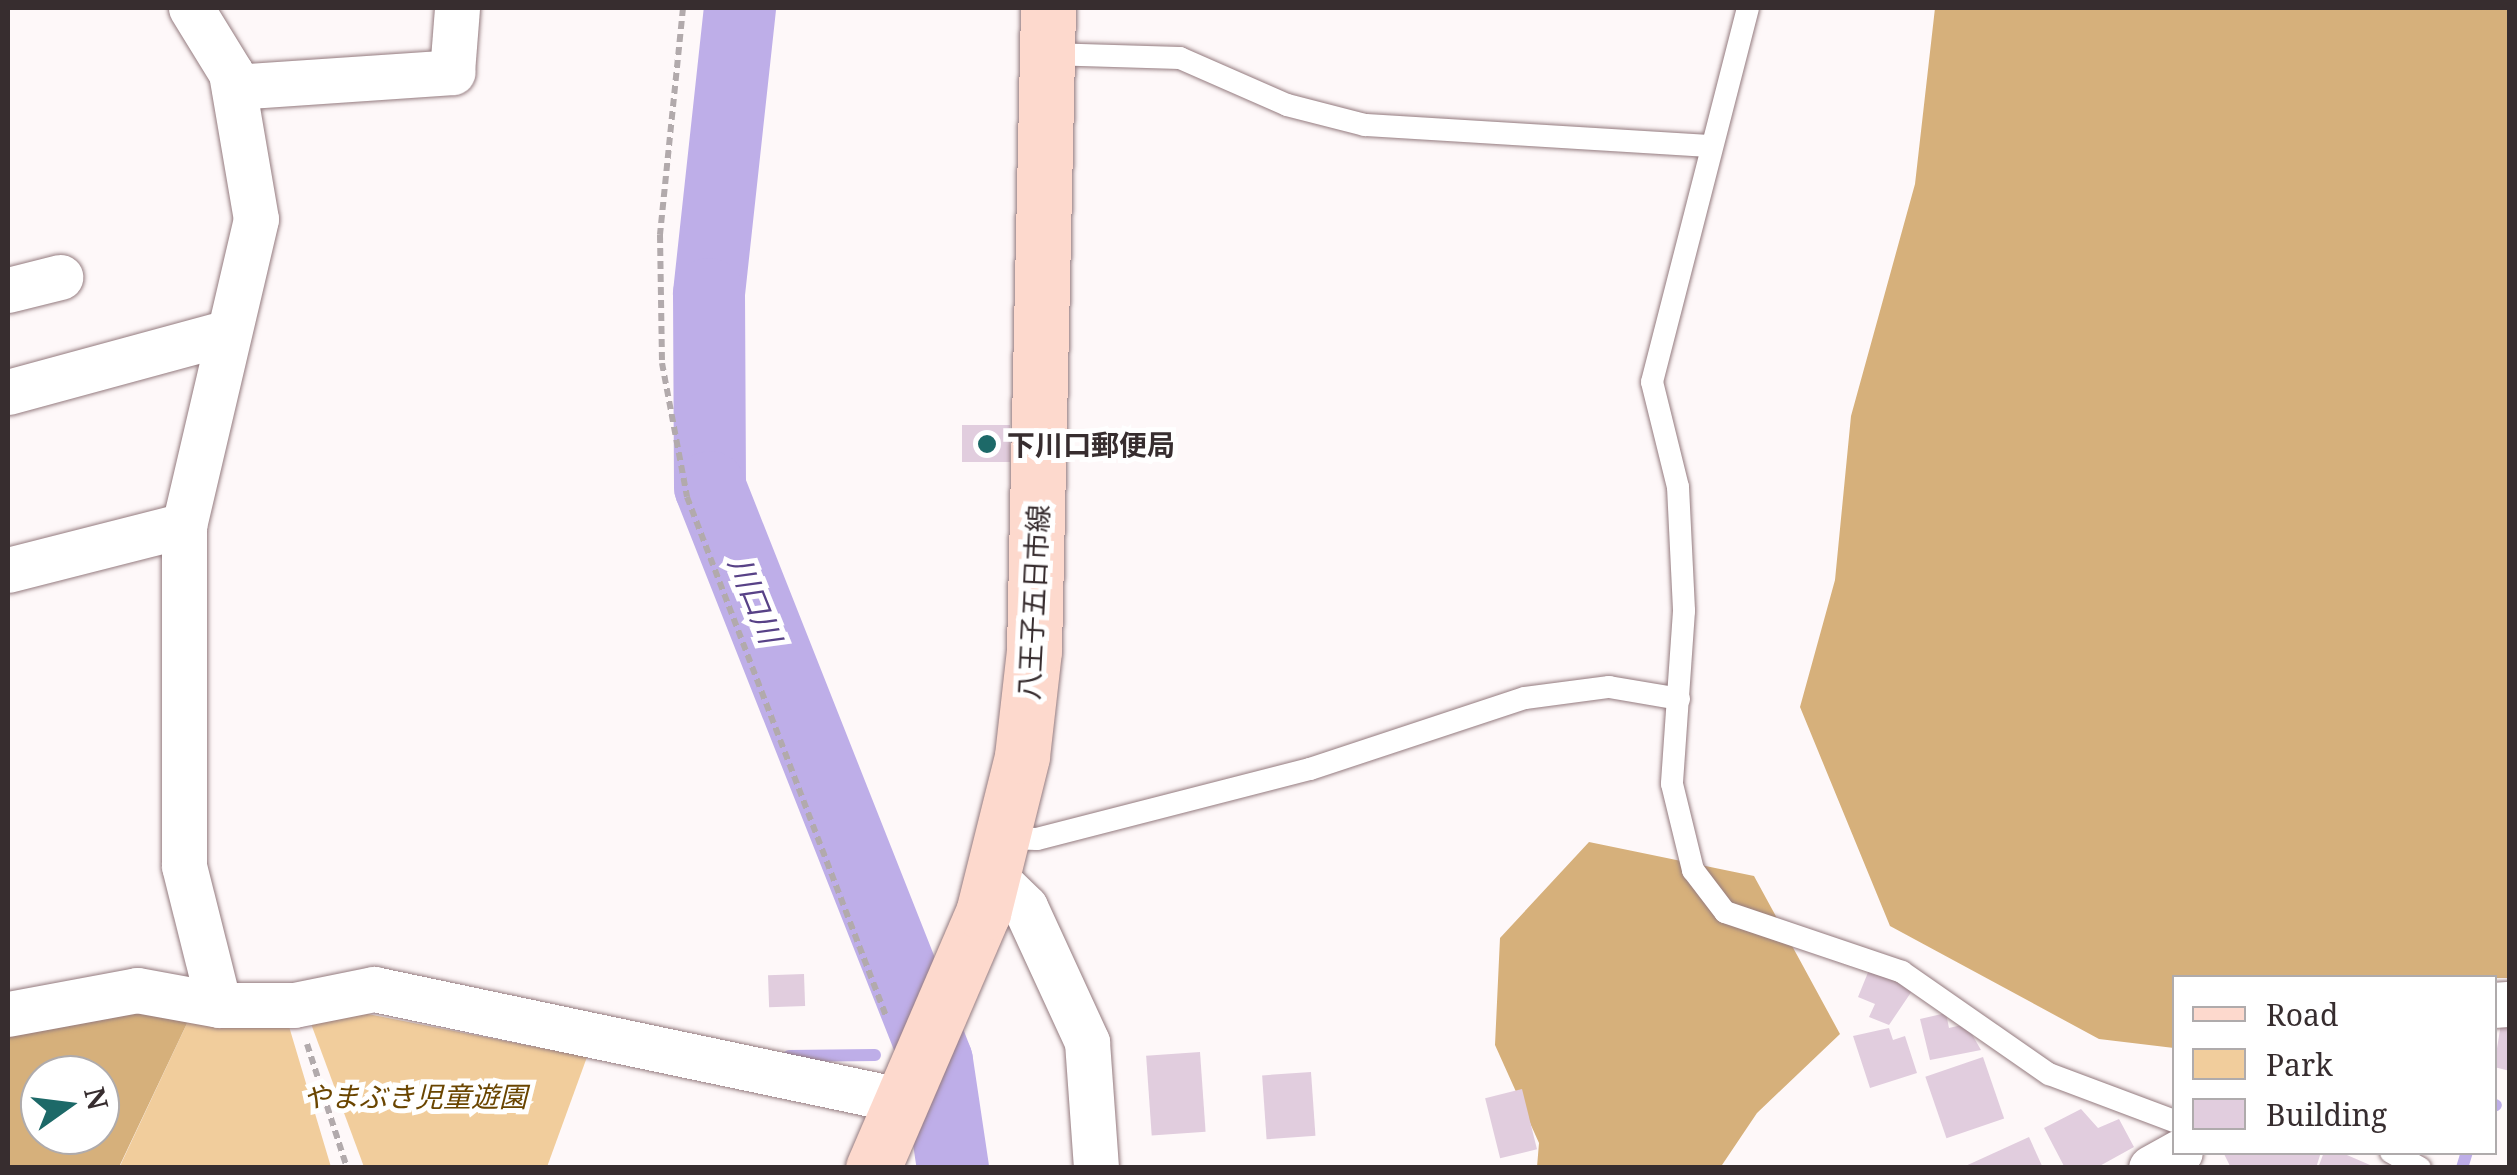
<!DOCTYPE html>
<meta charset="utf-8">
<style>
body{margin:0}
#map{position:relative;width:2517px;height:1175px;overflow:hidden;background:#fef8f9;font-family:"Noto Serif","Noto Sans JP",serif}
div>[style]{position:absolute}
.green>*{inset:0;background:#f1cd9c}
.forest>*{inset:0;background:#d6b07b}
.stream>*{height:12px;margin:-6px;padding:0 6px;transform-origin:6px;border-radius:6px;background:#beaee8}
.river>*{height:72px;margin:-36px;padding:0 36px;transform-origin:36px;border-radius:36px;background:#beaee8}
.building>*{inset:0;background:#e1cdde;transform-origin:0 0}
.path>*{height:6px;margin-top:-3px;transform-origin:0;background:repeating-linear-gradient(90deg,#b2aaac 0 8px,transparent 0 13px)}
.roads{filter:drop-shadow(0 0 2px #947b7f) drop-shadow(0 0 2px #947b7f)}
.service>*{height:22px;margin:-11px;padding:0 11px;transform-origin:11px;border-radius:11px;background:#fff}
.minor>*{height:45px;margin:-22.5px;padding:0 22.5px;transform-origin:22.5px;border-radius:22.5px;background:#fff}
.primary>*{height:55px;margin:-27.5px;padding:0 27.5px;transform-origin:27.5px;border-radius:27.5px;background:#fdd9cd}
.dots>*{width:28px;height:28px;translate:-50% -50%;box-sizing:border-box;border:5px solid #fff;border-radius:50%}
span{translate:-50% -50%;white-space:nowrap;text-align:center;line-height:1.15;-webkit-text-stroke:10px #fff;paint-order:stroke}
.poi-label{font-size:28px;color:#372d2f;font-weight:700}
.left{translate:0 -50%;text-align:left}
.street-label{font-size:28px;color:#372d2f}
.park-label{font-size:28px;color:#6a4500;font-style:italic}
.water-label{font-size:30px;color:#584287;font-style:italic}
.frame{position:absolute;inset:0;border:10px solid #372d2f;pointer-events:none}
.legend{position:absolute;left:2172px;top:975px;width:325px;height:180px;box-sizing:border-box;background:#fff;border:2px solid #afabac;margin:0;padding:12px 18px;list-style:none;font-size:30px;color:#372d2f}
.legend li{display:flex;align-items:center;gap:20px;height:50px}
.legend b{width:50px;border:2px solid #afabac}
.north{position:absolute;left:20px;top:1055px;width:100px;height:100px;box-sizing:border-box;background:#fff;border:2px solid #afabac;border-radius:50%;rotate:76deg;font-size:28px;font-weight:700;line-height:40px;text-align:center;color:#372d2f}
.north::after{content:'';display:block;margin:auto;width:35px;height:45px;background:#1d6968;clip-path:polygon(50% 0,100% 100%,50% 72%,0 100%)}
</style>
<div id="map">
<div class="green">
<div style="clip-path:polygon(368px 1014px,587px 1057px,547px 1167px,364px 1167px,310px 1021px)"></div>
<div style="clip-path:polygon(190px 1017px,223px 1028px,288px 1023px,331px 1167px,119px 1168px)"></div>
</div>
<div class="forest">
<div style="clip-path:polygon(1935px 8px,2509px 8px,2509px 978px,2174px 978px,2174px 1048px,2099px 1039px,1890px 926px,1800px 707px,1835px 580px,1851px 416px,1915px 184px)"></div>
<div style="clip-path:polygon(1589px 842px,1754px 876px,1840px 1034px,1757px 1113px,1720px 1168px,1537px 1167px,1539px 1143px,1495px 1045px,1500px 938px)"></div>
<div style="clip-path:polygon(evenodd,145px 996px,190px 1017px,119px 1167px,8px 1168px,8px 1020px,145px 996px,40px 1075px,100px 1075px,100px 1135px,40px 1135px,40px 1075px)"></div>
</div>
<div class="stream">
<div style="left:789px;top:1056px;width:86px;rotate:-0.7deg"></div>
<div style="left:2494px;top:1106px;width:2px;rotate:-27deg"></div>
<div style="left:2462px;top:1168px;width:17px;rotate:-73deg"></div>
</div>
<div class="river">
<div style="left:740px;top:8px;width:288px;rotate:96.2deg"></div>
<div style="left:709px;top:294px;width:193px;rotate:89.7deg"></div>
<div style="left:710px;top:487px;width:617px;rotate:68.42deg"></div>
<div style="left:937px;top:1061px;width:108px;rotate:81.5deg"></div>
</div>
<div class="building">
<div style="left:1010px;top:425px;width:37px;height:48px;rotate:90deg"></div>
<div style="clip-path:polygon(1869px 970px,1914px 988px,1889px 1025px,1869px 1017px,1875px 1004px,1858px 997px)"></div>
<div style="left:804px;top:974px;width:32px;height:36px;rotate:88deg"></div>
<div style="clip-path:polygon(2503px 1011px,2510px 1013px,2510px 1071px,2494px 1067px)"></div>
<div style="clip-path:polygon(1946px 1013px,1949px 1028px,1966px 1024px,1981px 1050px,1930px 1060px,1920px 1019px)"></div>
<div style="clip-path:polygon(1889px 1028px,1893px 1040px,1905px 1036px,1917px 1073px,1870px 1088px,1853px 1036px)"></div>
<div style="left:1200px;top:1052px;width:80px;height:54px;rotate:86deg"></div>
<div style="left:1983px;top:1057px;width:65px;height:61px;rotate:71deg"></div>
<div style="left:1311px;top:1072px;width:64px;height:49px;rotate:86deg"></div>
<div style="left:1522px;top:1089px;width:62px;height:38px;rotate:76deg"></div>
<div style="clip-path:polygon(2081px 1109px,2098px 1128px,2119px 1119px,2134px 1147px,2096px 1168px,2065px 1168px,2044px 1128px)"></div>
<div style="clip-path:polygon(2029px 1137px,2043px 1168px,1961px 1168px)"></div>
<div style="clip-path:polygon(2321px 1152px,2316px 1168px,2231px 1168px,2224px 1154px)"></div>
<div style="clip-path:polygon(2324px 1152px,2340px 1152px,2377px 1168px,2318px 1168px)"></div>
</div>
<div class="path">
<div style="left:683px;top:8px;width:228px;rotate:95.8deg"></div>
<div style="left:660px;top:235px;width:128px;rotate:89.1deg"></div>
<div style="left:662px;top:363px;width:136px;rotate:79.4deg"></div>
<div style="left:687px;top:497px;width:556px;rotate:69.02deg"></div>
<div style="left:307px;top:1044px;width:130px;rotate:72.1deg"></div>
</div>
<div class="roads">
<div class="service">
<div style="left:1748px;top:8px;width:386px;rotate:104.4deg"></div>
<div style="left:1652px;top:382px;width:108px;rotate:76.1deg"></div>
<div style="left:1678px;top:487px;width:124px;rotate:87.2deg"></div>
<div style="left:1684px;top:611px;width:173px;rotate:94deg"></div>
<div style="left:1672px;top:784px;width:89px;rotate:76.3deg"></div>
<div style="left:1693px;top:870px;width:53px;rotate:52.7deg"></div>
<div style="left:1725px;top:912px;width:187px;rotate:18.7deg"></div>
<div style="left:1902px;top:972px;width:179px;rotate:34.8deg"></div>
<div style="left:2049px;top:1074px;width:134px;rotate:20.6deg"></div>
<div style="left:1048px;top:54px;width:132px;rotate:1.7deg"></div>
<div style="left:1180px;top:58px;width:117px;rotate:23.7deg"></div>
<div style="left:1287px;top:105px;width:81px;rotate:14.4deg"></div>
<div style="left:1365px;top:125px;width:346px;rotate:3.5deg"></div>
<div style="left:1005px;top:838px;width:32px;rotate:2deg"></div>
<div style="left:1037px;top:839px;width:282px;rotate:-14.4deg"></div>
<div style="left:1310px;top:769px;width:226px;rotate:-18.3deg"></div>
<div style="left:1525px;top:698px;width:85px;rotate:-7.5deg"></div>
<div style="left:1609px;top:687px;width:71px;rotate:9.7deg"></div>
<div style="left:2391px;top:1152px;width:33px;rotate:29deg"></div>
</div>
<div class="minor">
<div style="left:191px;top:8px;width:76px;rotate:58.4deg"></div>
<div style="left:231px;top:73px;width:148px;rotate:80.3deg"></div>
<div style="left:256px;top:219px;width:314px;rotate:103.2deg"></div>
<div style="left:184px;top:525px;width:341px;rotate:90deg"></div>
<div style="left:184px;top:866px;width:143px;rotate:75.9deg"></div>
<div style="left:234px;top:87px;width:219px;rotate:-3.9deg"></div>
<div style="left:452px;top:72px;width:64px;rotate:-85.5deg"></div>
<div style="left:8px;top:290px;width:54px;rotate:-14deg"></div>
<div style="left:8px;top:392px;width:222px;rotate:-15.2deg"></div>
<div style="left:8px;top:570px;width:182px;rotate:-14.3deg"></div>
<div style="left:995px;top:878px;width:42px;rotate:44deg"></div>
<div style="left:1025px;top:907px;width:149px;rotate:65.3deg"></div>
<div style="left:1087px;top:1042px;width:126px;rotate:85.9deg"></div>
<div style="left:2494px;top:1005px;width:16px;rotate:-4deg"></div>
<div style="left:8px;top:1014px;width:131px;rotate:-10.5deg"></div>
<div style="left:137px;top:990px;width:83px;rotate:10.4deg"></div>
<div style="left:219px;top:1005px;width:75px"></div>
<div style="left:294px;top:1005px;width:82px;rotate:-11.3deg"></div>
<div style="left:374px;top:989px;width:538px;rotate:11.92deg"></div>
<div style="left:2151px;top:1168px;width:33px;rotate:-29deg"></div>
</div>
<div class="primary">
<div style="left:873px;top:1168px;width:278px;rotate:-66.7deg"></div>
<div style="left:983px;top:913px;width:162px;rotate:-76deg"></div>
<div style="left:1022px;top:756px;width:107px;rotate:-83.5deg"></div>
<div style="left:1034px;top:650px;width:642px;rotate:-88.75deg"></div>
</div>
</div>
<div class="dots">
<div style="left:987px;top:444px;background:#1d6968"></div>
</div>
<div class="poi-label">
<span class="left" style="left:1007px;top:444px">下川口郵便局</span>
</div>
<div class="street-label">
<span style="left:1033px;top:602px;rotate:-87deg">八王子五日市線</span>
</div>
<div class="park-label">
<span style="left:415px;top:1096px">やまぶき児童遊園</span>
</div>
<div class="water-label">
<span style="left:755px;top:600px;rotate:68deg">川口川</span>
</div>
<div class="frame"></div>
<ul class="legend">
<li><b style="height:12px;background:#fdd9cd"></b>Road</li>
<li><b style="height:28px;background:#f1cd9c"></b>Park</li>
<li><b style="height:28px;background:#e1cdde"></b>Building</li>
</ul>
<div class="north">N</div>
</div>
